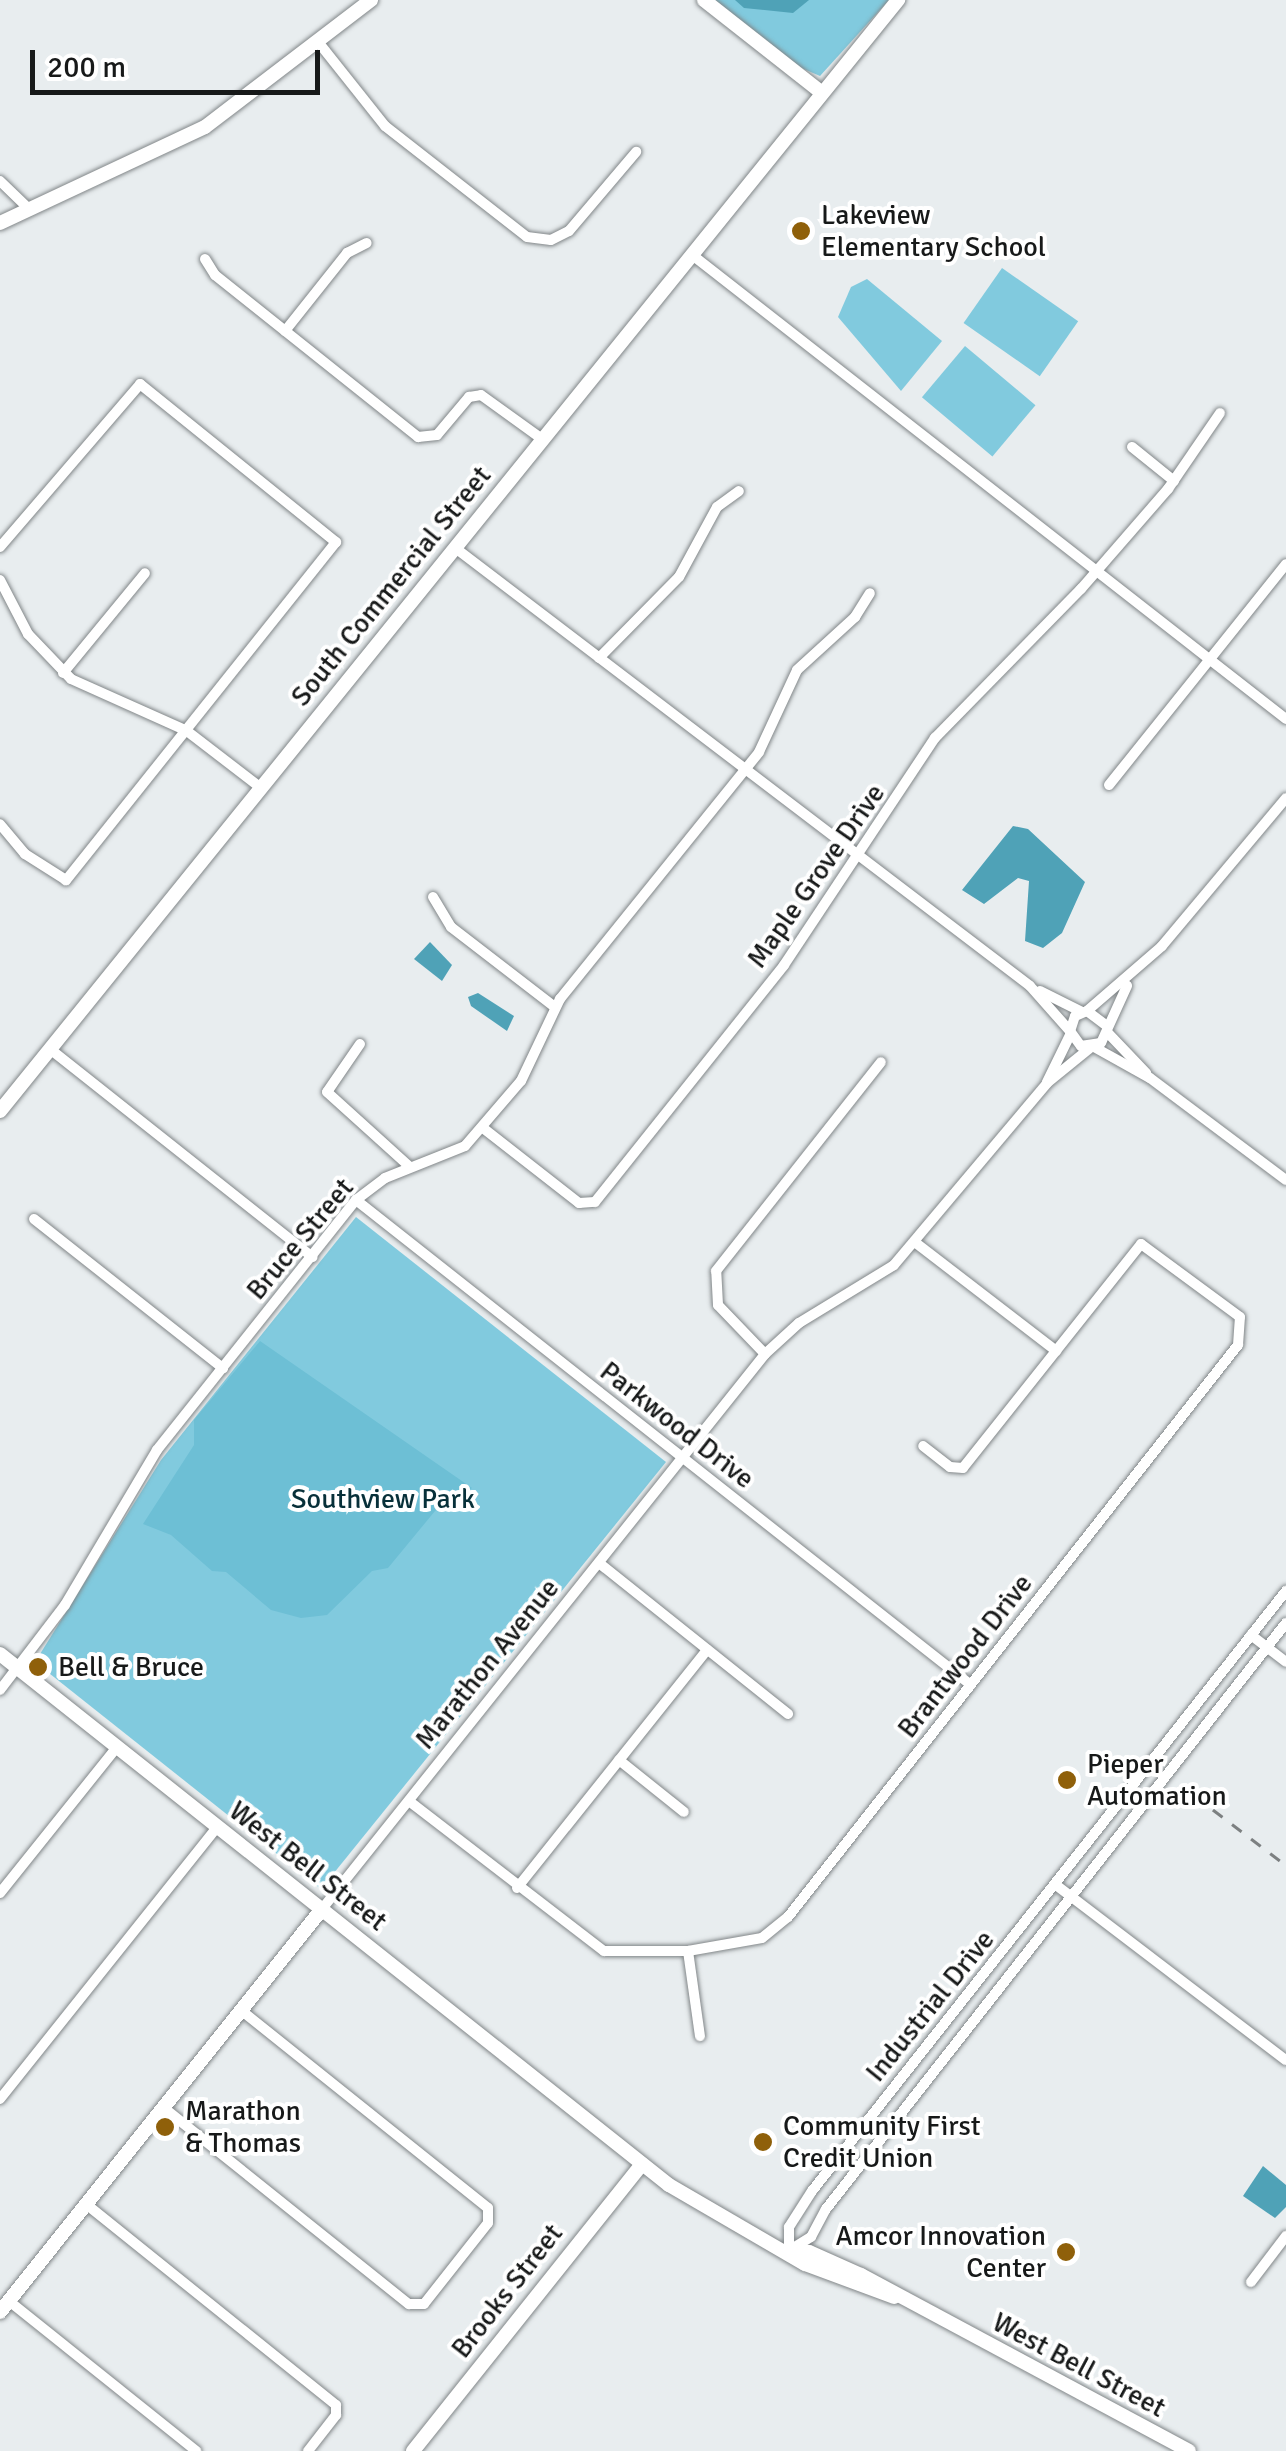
<!DOCTYPE html>
<style>
body{margin:0}
#map{position:relative;width:1286px;height:2451px;overflow:hidden;background:#e8edef;font-family:Signika,sans-serif}
div>[style]{position:absolute}
.green>*{inset:0;background:#81cade;transform-origin:0 0}
.forest>*{inset:0;background:#6dbfd5}
.water>*{inset:0;background:#4fa2b7}
.roads{filter:drop-shadow(0 0 2px #818688) drop-shadow(0 0 2px #818688)}
.street>*{height:10px;margin:-5px;padding:0 5px;transform-origin:5px;border-radius:5px;background:#fff}
.secondary>*{height:14px;margin:-7px;padding:0 7px;transform-origin:7px;border-radius:7px;background:#fff}
.rail>*{height:2.5px;margin-top:-1.25px;transform-origin:0;background:repeating-linear-gradient(90deg,#7c8081 0 12px,transparent 0 24px)}
.dots>*{width:28px;height:28px;translate:-50% -50%;box-sizing:border-box;border:5px solid #fff;border-radius:50%}
span{translate:-50% -50%;white-space:nowrap;text-align:center;line-height:1.15;-webkit-text-stroke:8px #fff;paint-order:stroke}
.poi-label{font-size:28px;color:#171919}
.left{translate:0 -50%;text-align:left}
.right{translate:-100% -50%;text-align:right}
.street-label{font-size:28px;color:#171919}
.park-label{font-size:28px;color:#073039}
.scale{position:absolute;left:30px;top:50px;width:290px;height:45px;box-sizing:border-box;border:5px solid #171919;border-top:0;padding-left:12px;font-size:30px;line-height:35px;white-space:nowrap;color:#171919;-webkit-text-stroke:8px #fff;paint-order:stroke}
</style>
<div id="map">
<div class="green">
<div style="clip-path:polygon(711px 0,889px 0,820px 76px,792px 64px)"></div>
<div style="left:1002px;top:268px;width:93px;height:67px;rotate:35deg"></div>
<div style="clip-path:polygon(867px 279px,942px 341px,901px 391px,838px 317px,851px 287px)"></div>
<div style="left:965px;top:346px;width:92px;height:67px;rotate:40deg"></div>
<div style="clip-path:polygon(356px 1217px,666px 1462px,321px 1889px,35px 1662px,161px 1460px)"></div>
</div>
<div class="forest">
<div style="clip-path:polygon(260px 1341px,472px 1488px,435px 1511px,388px 1568px,372px 1571px,327px 1615px,301px 1618px,271px 1610px,226px 1572px,212px 1571px,171px 1535px,143px 1524px,194px 1445px,194px 1420px)"></div>
</div>
<div class="water">
<div style="clip-path:polygon(735px 0,809px 0,793px 13px,744px 8px)"></div>
<div style="clip-path:polygon(1013px 826px,1028px 829px,1085px 882px,1062px 933px,1043px 948px,1025px 941px,1029px 881px,1018px 878px,984px 904px,962px 890px)"></div>
<div style="clip-path:polygon(430px 942px,452px 965px,442px 981px,414px 959px)"></div>
<div style="clip-path:polygon(478px 993px,514px 1016px,507px 1031px,471px 1006px,468px 997px)"></div>
<div style="clip-path:polygon(1263px 2166px,1286px 2185px,1286px 2207px,1275px 2218px,1243px 2196px)"></div>
</div>
<div class="roads">
<div class="street">
<div style="left:319px;top:43px;width:106px;rotate:51.5deg"></div>
<div style="left:385px;top:126px;width:180px;rotate:38deg"></div>
<div style="left:527px;top:237px;width:24px;rotate:7deg"></div>
<div style="left:551px;top:240px;width:20px;rotate:-27deg"></div>
<div style="left:569px;top:231px;width:104px;rotate:-49.7deg"></div>
<div style="left:0;top:181px;width:42px;rotate:44deg"></div>
<div style="left:691px;top:254px;width:755px;rotate:38.01deg"></div>
<div style="left:205px;top:259px;width:19px;rotate:58deg"></div>
<div style="left:215px;top:275px;width:260px;rotate:38.6deg"></div>
<div style="left:418px;top:437px;width:19px;rotate:-6deg"></div>
<div style="left:437px;top:435px;width:50px;rotate:-49.9deg"></div>
<div style="left:469px;top:397px;width:12px;rotate:-9deg"></div>
<div style="left:481px;top:395px;width:75px;rotate:35.8deg"></div>
<div style="left:285px;top:331px;width:100px;rotate:-51.5deg"></div>
<div style="left:347px;top:253px;width:22px;rotate:-27deg"></div>
<div style="left:1132px;top:447px;width:54px;rotate:39deg"></div>
<div style="left:0;top:547px;width:215px;rotate:-49.3deg"></div>
<div style="left:140px;top:384px;width:252px;rotate:38.9deg"></div>
<div style="left:336px;top:542px;width:433px;rotate:128.6deg"></div>
<div style="left:66px;top:880px;width:49px;rotate:-147.6deg"></div>
<div style="left:25px;top:854px;width:39px;rotate:-130deg"></div>
<div style="left:454px;top:547px;width:724px;rotate:37.31deg"></div>
<div style="left:1030px;top:986px;width:60px;rotate:48.4deg"></div>
<div style="left:0;top:580px;width:61px;rotate:62.6deg"></div>
<div style="left:28px;top:634px;width:62px;rotate:46.3deg"></div>
<div style="left:71px;top:679px;width:127px;rotate:24.1deg"></div>
<div style="left:187px;top:731px;width:93px;rotate:37.6deg"></div>
<div style="left:599px;top:658px;width:114px;rotate:-45.4deg"></div>
<div style="left:679px;top:577px;width:80px;rotate:-61.5deg"></div>
<div style="left:717px;top:507px;width:27px;rotate:-36deg"></div>
<div style="left:63px;top:673px;width:129px;rotate:-50.6deg"></div>
<div style="left:1109px;top:785px;width:283px;rotate:-51.3deg"></div>
<div style="left:433px;top:897px;width:35px;rotate:59deg"></div>
<div style="left:451px;top:927px;width:131px;rotate:37.6deg"></div>
<div style="left:1040px;top:991px;width:47px;rotate:26.6deg"></div>
<div style="left:1087px;top:1011px;width:99px;rotate:-40.9deg"></div>
<div style="left:1162px;top:946px;width:193px;rotate:-50deg"></div>
<div style="left:1107px;top:1026px;width:25px;rotate:-143deg"></div>
<div style="left:1087px;top:1011px;width:13px;rotate:157deg"></div>
<div style="left:1075px;top:1016px;width:16px;rotate:108deg"></div>
<div style="left:1070px;top:1031px;width:19px;rotate:54deg"></div>
<div style="left:1081px;top:1046px;width:20px;rotate:-9deg"></div>
<div style="left:1101px;top:1043px;width:63px;rotate:-65.5deg"></div>
<div style="left:1107px;top:1032px;width:57px;rotate:46.4deg"></div>
<div style="left:360px;top:1044px;width:58px;rotate:124.5deg"></div>
<div style="left:327px;top:1092px;width:112px;rotate:42.1deg"></div>
<div style="left:1094px;top:1047px;width:64px;rotate:29deg"></div>
<div style="left:1150px;top:1078px;width:170px;rotate:36.9deg"></div>
<div style="left:50px;top:1049px;width:335px;rotate:38.4deg"></div>
<div style="left:1047px;top:1082px;width:52px;rotate:-63.9deg"></div>
<div style="left:483px;top:1128px;width:122px;rotate:38deg"></div>
<div style="left:579px;top:1203px;width:16px;rotate:-4deg"></div>
<div style="left:595px;top:1202px;width:303px;rotate:-51.4deg"></div>
<div style="left:784px;top:965px;width:273px;rotate:-56.4deg"></div>
<div style="left:935px;top:738px;width:209px;rotate:-45.6deg"></div>
<div style="left:1081px;top:589px;width:133px;rotate:-49deg"></div>
<div style="left:1168px;top:489px;width:92px;rotate:-55.6deg"></div>
<div style="left:356px;top:1200px;width:783px;rotate:38.26deg"></div>
<div style="left:34px;top:1219px;width:241px;rotate:38.3deg"></div>
<div style="left:916px;top:1243px;width:177px;rotate:37.6deg"></div>
<div style="left:765px;top:1354px;width:68px;rotate:-133.8deg"></div>
<div style="left:718px;top:1305px;width:34px;rotate:-93deg"></div>
<div style="left:716px;top:1271px;width:266px;rotate:-51.7deg"></div>
<div style="left:599px;top:1563px;width:242px;rotate:38.6deg"></div>
<div style="left:1251px;top:1635px;width:44px;rotate:37.6deg"></div>
<div style="left:0;top:1690px;width:107px;rotate:-52.6deg"></div>
<div style="left:65px;top:1605px;width:180px;rotate:-59.3deg"></div>
<div style="left:157px;top:1450px;width:320px;rotate:-51.5deg"></div>
<div style="left:356px;top:1200px;width:36px;rotate:-37deg"></div>
<div style="left:385px;top:1178px;width:86px;rotate:-21.8deg"></div>
<div style="left:465px;top:1146px;width:86px;rotate:-49.3deg"></div>
<div style="left:521px;top:1081px;width:91px;rotate:-64.6deg"></div>
<div style="left:560px;top:999px;width:317px;rotate:-51.1deg"></div>
<div style="left:759px;top:752px;width:90px;rotate:-65.1deg"></div>
<div style="left:797px;top:670px;width:79px;rotate:-42.4deg"></div>
<div style="left:855px;top:617px;width:28px;rotate:-58deg"></div>
<div style="left:619px;top:1760px;width:83px;rotate:38.7deg"></div>
<div style="left:409px;top:1801px;width:246px;rotate:37.6deg"></div>
<div style="left:604px;top:1951px;width:84px"></div>
<div style="left:688px;top:1951px;width:75px;rotate:-10deg"></div>
<div style="left:762px;top:1938px;width:33px;rotate:-39deg"></div>
<div style="left:788px;top:1917px;width:728px;rotate:-51.81deg"></div>
<div style="left:1238px;top:1345px;width:28px;rotate:-86deg"></div>
<div style="left:1240px;top:1317px;width:123px;rotate:-143.6deg"></div>
<div style="left:1141px;top:1244px;width:286px;rotate:128.5deg"></div>
<div style="left:963px;top:1468px;width:13px;rotate:-176deg"></div>
<div style="left:950px;top:1467px;width:34px;rotate:-142deg"></div>
<div style="left:1056px;top:1885px;width:289px;rotate:37.3deg"></div>
<div style="left:517px;top:1888px;width:305px;rotate:-51.4deg"></div>
<div style="left:0;top:1893px;width:187px;rotate:-51.3deg"></div>
<div style="left:322px;top:1909px;width:710px;rotate:-51.4deg"></div>
<div style="left:765px;top:1354px;width:46px;rotate:-42.4deg"></div>
<div style="left:799px;top:1323px;width:111px;rotate:-31.4deg"></div>
<div style="left:894px;top:1265px;width:238px;rotate:-49.9deg"></div>
<div style="left:1047px;top:1083px;width:55px;rotate:-39.1deg"></div>
<div style="left:688px;top:1951px;width:86px;rotate:82deg"></div>
<div style="left:0;top:2099px;width:348px;rotate:-51.4deg"></div>
<div style="left:164px;top:2108px;width:314px;rotate:38.7deg"></div>
<div style="left:409px;top:2304px;width:15px"></div>
<div style="left:424px;top:2304px;width:103px;rotate:-51.7deg"></div>
<div style="left:488px;top:2223px;width:15px;rotate:-90deg"></div>
<div style="left:488px;top:2208px;width:315px;rotate:-141.3deg"></div>
<div style="left:86px;top:2204px;width:321px;rotate:38.8deg"></div>
<div style="left:336px;top:2405px;width:10px;rotate:90deg"></div>
<div style="left:336px;top:2415px;width:46px;rotate:127.9deg"></div>
<div style="left:790px;top:2250px;width:25px;rotate:-32deg"></div>
<div style="left:811px;top:2237px;width:32px;rotate:-62deg"></div>
<div style="left:826px;top:2209px;width:745px;rotate:-51.87deg"></div>
<div style="left:789px;top:2251px;width:24px;rotate:-90deg"></div>
<div style="left:789px;top:2227px;width:43px;rotate:-57.4deg"></div>
<div style="left:812px;top:2191px;width:765px;rotate:-51.69deg"></div>
<div style="left:1251px;top:2282px;width:58px;rotate:-52.7deg"></div>
<div style="left:9px;top:2301px;width:240px;rotate:38.7deg"></div>
</div>
<div class="secondary">
<div style="left:704px;top:0;width:149px;rotate:38.2deg"></div>
<div style="left:0;top:223px;width:226px;rotate:-25.1deg"></div>
<div style="left:205px;top:127px;width:209px;rotate:-37.4deg"></div>
<div style="left:0;top:1111px;width:1429px;rotate:-51.05deg"></div>
<div style="left:0;top:1654px;width:854px;rotate:38.44deg"></div>
<div style="left:669px;top:2185px;width:157px;rotate:30.2deg"></div>
<div style="left:805px;top:2264px;width:95px;rotate:20.3deg"></div>
<div style="left:789px;top:2251px;width:20px;rotate:3deg"></div>
<div style="left:809px;top:2252px;width:57px;rotate:23.9deg"></div>
<div style="left:861px;top:2275px;width:372px;rotate:28.2deg"></div>
<div style="left:0;top:2312px;width:516px;rotate:-51.37deg"></div>
<div style="left:413px;top:2451px;width:367px;rotate:-51.4deg"></div>
</div>
</div>
<div class="rail">
<div style="left:1194px;top:1795px;width:116px;rotate:37.3deg"></div>
</div>
<div class="dots">
<div style="left:801px;top:231px;background:#8f600a"></div>
<div style="left:38px;top:1667px;background:#8f600a"></div>
<div style="left:1067px;top:1780px;background:#8f600a"></div>
<div style="left:165px;top:2127px;background:#8f600a"></div>
<div style="left:763px;top:2142px;background:#8f600a"></div>
<div style="left:1066px;top:2252px;background:#8f600a"></div>
</div>
<div class="poi-label">
<span class="left" style="left:821px;top:231px">Lakeview<br>Elementary School</span>
<span class="left" style="left:58px;top:1667px">Bell &amp; Bruce</span>
<span class="left" style="left:1087px;top:1780px">Pieper<br>Automation</span>
<span class="left" style="left:185px;top:2127px">Marathon<br>&amp; Thomas</span>
<span class="left" style="left:783px;top:2142px">Community First<br>Credit Union</span>
<span class="right" style="left:1046px;top:2252px">Amcor Innovation<br>Center</span>
</div>
<div class="street-label">
<span style="left:391px;top:586px;rotate:-51deg">South Commercial Street</span>
<span style="left:816px;top:876px;rotate:-55deg">Maple Grove Drive</span>
<span style="left:300px;top:1239px;rotate:-50deg">Bruce Street</span>
<span style="left:677px;top:1425px;rotate:38deg">Parkwood Drive</span>
<span style="left:965px;top:1656px;rotate:-52deg">Brantwood Drive</span>
<span style="left:487px;top:1664px;rotate:-51deg">Marathon Avenue</span>
<span style="left:308px;top:1866px;rotate:38deg">West Bell Street</span>
<span style="left:930px;top:2006px;rotate:-51deg">Industrial Drive</span>
<span style="left:507px;top:2291px;rotate:-52deg">Brooks Street</span>
<span style="left:1079px;top:2365px;rotate:28deg">West Bell Street</span>
</div>
<div class="park-label">
<span style="left:383px;top:1499px">Southview Park</span>
</div>
<div class="scale">200 m</div>
</div>
